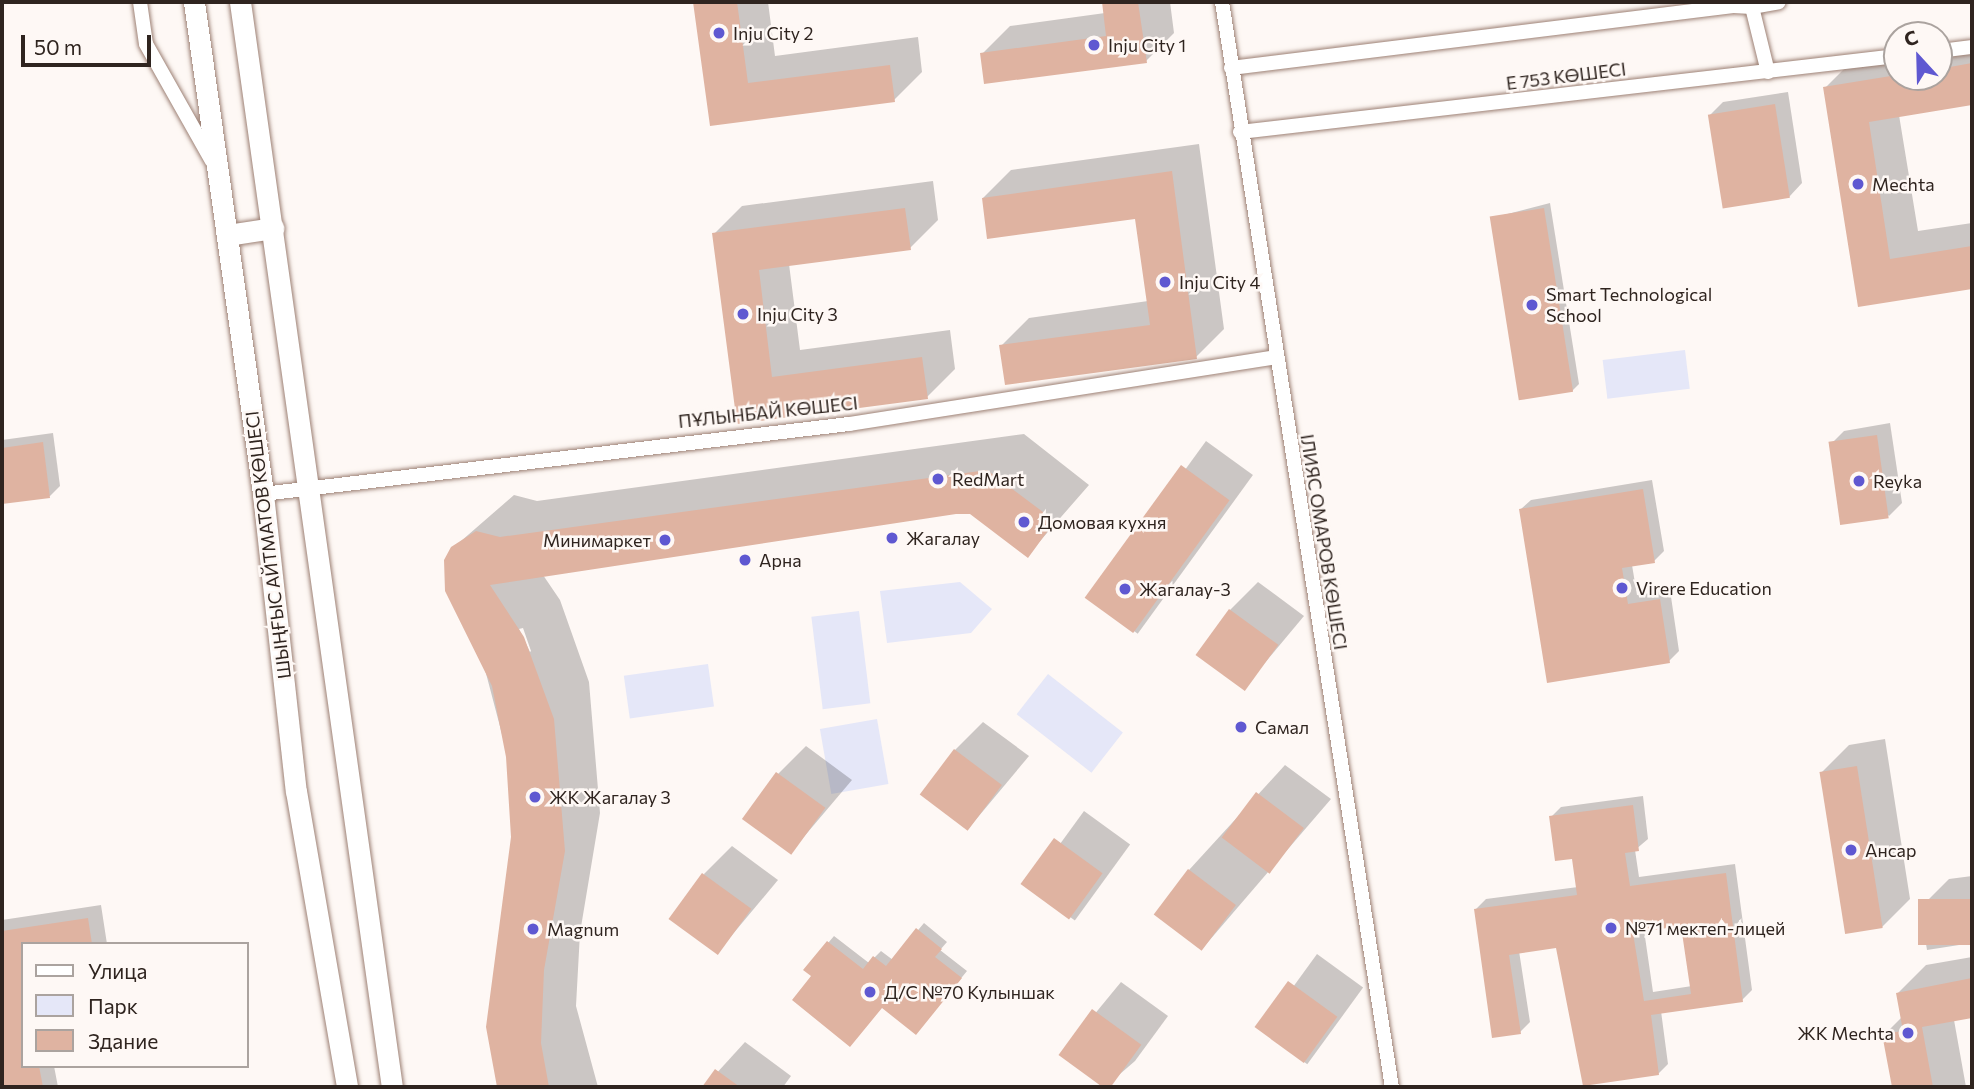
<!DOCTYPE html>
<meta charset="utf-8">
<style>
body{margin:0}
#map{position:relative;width:1974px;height:1089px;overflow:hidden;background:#fef8f5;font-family:Commissioner,sans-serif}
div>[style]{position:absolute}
.green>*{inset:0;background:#e5e7f8;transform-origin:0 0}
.shadow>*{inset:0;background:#0003;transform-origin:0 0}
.building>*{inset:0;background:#dfb3a1;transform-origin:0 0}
.roads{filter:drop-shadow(0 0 2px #9d8175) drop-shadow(0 0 2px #9d8175)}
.minor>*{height:14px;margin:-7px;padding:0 7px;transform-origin:7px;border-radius:7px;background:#fff}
.secondary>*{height:21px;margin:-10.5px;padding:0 10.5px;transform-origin:10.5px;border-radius:10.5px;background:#fff}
.dots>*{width:19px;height:19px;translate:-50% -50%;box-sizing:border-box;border:4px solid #fef8f5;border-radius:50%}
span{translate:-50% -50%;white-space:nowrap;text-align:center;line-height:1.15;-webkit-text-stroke:5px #fef8f5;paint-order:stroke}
.poi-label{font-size:18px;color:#2f241f}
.left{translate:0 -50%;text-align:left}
.right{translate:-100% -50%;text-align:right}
.street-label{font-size:18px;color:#2f241f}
.frame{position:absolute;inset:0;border:4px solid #2f241f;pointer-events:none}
.legend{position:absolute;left:21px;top:942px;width:228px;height:126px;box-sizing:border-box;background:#fef8f5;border:2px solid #aba39f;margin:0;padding:9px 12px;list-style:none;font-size:21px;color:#2f241f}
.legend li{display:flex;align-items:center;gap:14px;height:35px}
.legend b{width:35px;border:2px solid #aba39f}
.north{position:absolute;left:1883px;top:21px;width:70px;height:70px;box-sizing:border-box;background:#fef8f5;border:2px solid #aba39f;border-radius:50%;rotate:338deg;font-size:19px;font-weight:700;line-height:28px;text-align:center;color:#2f241f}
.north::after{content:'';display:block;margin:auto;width:24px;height:32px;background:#5f58d1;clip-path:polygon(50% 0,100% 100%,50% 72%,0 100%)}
.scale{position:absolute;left:21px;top:35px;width:130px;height:32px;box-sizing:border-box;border:4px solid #2f241f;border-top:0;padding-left:9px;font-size:21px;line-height:24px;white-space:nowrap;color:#2f241f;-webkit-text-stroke:5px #fef8f5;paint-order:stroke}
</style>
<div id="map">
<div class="green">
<div style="left:1685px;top:350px;width:39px;height:83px;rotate:83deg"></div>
<div style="clip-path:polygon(960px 582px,992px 609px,971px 633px,887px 643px,880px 591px)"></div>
<div style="left:859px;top:611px;width:93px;height:48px;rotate:83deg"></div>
<div style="left:708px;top:664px;width:43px;height:85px;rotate:82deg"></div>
<div style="left:1048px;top:674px;width:95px;height:51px;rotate:38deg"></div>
<div style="left:877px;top:719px;width:66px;height:58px;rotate:80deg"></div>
</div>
<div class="shadow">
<div style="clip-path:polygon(695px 2px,768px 2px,775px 56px,918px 37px,922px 72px,894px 100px,711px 124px)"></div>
<div style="clip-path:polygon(1104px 2px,1170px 2px,1174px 33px,1146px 61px,982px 54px,1010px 26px,1105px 13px)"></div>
<div style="clip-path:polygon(1972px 41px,1972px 103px,1899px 115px,1918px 231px,1972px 223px,1972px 287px,1859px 305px,1825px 88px,1853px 60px,1897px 53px,1897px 77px,1939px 77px,1939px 46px)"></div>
<div style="clip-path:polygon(1788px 92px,1802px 183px,1789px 197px,1710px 115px,1723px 102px)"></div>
<div style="clip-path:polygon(1199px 144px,1224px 329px,1196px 357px,1001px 346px,1029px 318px,1148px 301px,1137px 217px,983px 198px,1011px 170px)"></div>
<div style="clip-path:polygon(933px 181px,938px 220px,910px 248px,789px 264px,800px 350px,950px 330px,955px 369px,927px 397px,739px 422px,714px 234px,742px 206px)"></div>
<div style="clip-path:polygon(1550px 203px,1579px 384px,1572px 391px,1492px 218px)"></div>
<div style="clip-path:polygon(1890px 423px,1902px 503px,1889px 516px,1831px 444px,1844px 431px)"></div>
<div style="clip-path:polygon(53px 433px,60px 486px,50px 496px,2px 503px,2px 440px)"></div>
<div style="clip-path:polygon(evenodd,1024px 434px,1089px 485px,1027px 556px,971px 513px,956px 512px,543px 575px,560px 600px,589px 682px,600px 813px,580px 933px,576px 1006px,598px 1087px,499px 1087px,488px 1027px,513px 837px,508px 757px,453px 548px,514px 495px,537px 501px,1024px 434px,523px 628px,531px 651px,530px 652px,519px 629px,523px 628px)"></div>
<div style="left:1206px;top:441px;width:58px;height:196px;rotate:36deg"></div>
<div style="clip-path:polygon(1652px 480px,1664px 551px,1654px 561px,1632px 565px,1637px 595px,1670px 590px,1679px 651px,1669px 661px,1521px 509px,1531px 500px)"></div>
<div style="clip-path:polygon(1258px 582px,1304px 616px,1243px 689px,1230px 610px)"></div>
<div style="clip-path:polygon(983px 722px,1029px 756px,968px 829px,955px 750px)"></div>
<div style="clip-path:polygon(1885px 739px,1910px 899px,1882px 927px,1821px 773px,1849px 745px)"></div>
<div style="clip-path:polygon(806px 746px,852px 780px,791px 852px,778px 774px)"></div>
<div style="clip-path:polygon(1285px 765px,1331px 799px,1202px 949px,1189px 870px)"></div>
<div style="clip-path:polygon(evenodd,1643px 796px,1648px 839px,1635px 850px,1639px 877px,1735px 864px,1752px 990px,1742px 1000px,1661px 1011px,1668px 1064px,1658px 1074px,1558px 946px,1519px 951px,1530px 1022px,1520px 1032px,1476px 909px,1486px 899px,1578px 887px,1573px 857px,1551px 817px,1561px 807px,1643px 796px,1682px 924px,1692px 986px,1653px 992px,1644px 930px,1682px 924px)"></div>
<div style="left:1084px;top:811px;width:57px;height:94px;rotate:36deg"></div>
<div style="clip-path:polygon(732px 846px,778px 880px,717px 953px,704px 874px)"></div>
<div style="clip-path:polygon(1972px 876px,1972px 943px,1927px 950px,1920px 908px,1949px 879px)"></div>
<div style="clip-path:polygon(101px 905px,107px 944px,23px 944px,23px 1066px,54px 1066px,58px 1087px,2px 1087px,2px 920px)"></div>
<div style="clip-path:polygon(924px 923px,947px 942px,940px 950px,967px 971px,922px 1026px,806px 969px,834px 936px,869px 963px,881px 951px,893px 960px)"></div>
<div style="left:1317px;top:954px;width:57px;height:95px;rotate:36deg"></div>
<div style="clip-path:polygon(1972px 957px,1972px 1016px,1954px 1020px,1966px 1087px,1894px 1087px,1884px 1035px,1902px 1017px,1898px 993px,1926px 965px)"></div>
<div style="clip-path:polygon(1121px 982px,1168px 1016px,1135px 1061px,1105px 1087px,1061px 1055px)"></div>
<div style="clip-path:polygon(745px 1042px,791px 1076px,783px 1087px,704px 1087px)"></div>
</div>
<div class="building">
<div style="clip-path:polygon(693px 2px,737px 2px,748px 83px,890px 65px,895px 102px,710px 126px)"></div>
<div style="clip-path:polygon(1102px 2px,1138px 2px,1147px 63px,984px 84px,980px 53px,1106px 36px)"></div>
<div style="clip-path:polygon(1972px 63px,1972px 105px,1869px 122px,1890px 259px,1972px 246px,1972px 289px,1858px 307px,1823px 87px,1897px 75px,1939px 77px,1939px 69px)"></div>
<div style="left:1775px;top:104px;width:95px;height:68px;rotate:81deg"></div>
<div style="clip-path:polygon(1172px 171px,1197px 359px,1005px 385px,999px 345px,1150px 325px,1135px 219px,987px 239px,982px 198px)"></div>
<div style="clip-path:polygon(905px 208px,911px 250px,759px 270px,772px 377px,922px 357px,928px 399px,737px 424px,712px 233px)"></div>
<div style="left:1544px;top:208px;width:186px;height:55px;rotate:81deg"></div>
<div style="left:1877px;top:435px;width:84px;height:49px;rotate:82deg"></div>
<div style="clip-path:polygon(43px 442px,50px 498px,2px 504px,2px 448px)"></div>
<div style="left:1181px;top:465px;width:60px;height:164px;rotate:36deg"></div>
<div style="clip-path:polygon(987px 470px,1055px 521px,1028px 558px,970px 514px,956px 514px,490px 585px,524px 637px,554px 719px,565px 851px,544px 970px,541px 1043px,549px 1087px,497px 1087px,486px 1027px,511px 837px,506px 757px,492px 686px,445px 591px,444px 560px,451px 547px,476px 531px,500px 537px)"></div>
<div style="clip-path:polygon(1643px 489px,1655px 563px,1622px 568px,1628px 604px,1660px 599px,1670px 663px,1547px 683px,1519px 509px)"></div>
<div style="left:1229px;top:609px;width:61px;height:57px;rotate:36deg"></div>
<div style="left:954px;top:749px;width:60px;height:57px;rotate:37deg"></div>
<div style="left:1857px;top:766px;width:164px;height:38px;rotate:81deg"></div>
<div style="left:776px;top:772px;width:61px;height:58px;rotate:36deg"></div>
<div style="left:1256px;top:792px;width:60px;height:57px;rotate:37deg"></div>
<div style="clip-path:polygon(evenodd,1633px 805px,1639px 851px,1625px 853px,1630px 886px,1726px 873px,1743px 1002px,1651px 1015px,1659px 1075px,1583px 1086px,1556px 948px,1509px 955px,1521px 1034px,1492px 1038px,1474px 909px,1577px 895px,1572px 859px,1555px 861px,1549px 816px,1633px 805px,1681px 926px,1691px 994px,1644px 1001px,1633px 933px,1681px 926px)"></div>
<div style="left:1054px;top:838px;width:60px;height:57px;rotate:36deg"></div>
<div style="left:1188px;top:869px;width:60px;height:57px;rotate:37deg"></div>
<div style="left:702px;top:873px;width:61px;height:57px;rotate:36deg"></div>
<div style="left:1972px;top:899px;width:46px;height:54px;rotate:90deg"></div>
<div style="clip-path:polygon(88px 918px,92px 944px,23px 944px,23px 1066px,39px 1066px,43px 1087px,2px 1087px,2px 931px)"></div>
<div style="clip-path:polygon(916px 928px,942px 949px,935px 957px,962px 978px,916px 1035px,882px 1008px,850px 1047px,792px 1000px,811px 976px,803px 970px,827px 941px,863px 969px,873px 956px,886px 966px)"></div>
<div style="clip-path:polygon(1972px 978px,1972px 1018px,1922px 1027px,1933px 1087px,1892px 1087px,1882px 1034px,1903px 1031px,1896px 993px)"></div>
<div style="left:1288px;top:981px;width:61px;height:57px;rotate:36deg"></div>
<div style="left:1092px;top:1009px;width:61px;height:57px;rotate:36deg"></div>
<div style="clip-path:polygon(715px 1069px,740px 1087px,702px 1087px)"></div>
</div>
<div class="roads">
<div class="minor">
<div style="left:140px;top:2px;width:42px;rotate:81.9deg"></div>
<div style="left:146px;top:44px;width:134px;rotate:60.6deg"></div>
<div style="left:1222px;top:2px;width:1098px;rotate:81.1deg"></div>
<div style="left:1752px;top:7px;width:27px;rotate:-10deg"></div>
<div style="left:1939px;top:51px;width:33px;rotate:-7deg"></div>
<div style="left:1231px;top:68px;width:506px;rotate:-7.04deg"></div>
<div style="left:1733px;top:6px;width:19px;rotate:3deg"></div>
<div style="left:1752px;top:7px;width:67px;rotate:76.2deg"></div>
<div style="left:1240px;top:132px;width:661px;rotate:-6.6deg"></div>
<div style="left:263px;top:494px;width:590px;rotate:-6.81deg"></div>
<div style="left:849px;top:424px;width:431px;rotate:-8.9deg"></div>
</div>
<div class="secondary">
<div style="left:194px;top:2px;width:497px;rotate:82deg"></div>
<div style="left:263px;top:494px;width:299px;rotate:83.7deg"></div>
<div style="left:296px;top:791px;width:300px;rotate:80.2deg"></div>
<div style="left:240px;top:2px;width:1096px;rotate:82.03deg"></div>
<div style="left:227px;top:235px;width:47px;rotate:-8.7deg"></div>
</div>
</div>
<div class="dots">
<div style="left:719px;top:33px;background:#5f58d1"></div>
<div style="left:1094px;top:45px;background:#5f58d1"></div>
<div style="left:1858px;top:184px;background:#5f58d1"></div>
<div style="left:1165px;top:282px;background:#5f58d1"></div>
<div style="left:1532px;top:305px;background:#5f58d1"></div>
<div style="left:743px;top:314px;background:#5f58d1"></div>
<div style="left:938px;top:479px;background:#5f58d1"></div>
<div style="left:1859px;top:481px;background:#5f58d1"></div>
<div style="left:1024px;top:522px;background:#5f58d1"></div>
<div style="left:892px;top:538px;background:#5f58d1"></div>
<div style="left:665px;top:540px;background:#5f58d1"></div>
<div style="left:745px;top:560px;background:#5f58d1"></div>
<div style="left:1622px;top:588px;background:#5f58d1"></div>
<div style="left:1125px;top:589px;background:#5f58d1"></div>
<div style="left:1241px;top:727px;background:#5f58d1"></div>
<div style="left:535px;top:797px;background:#5f58d1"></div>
<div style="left:1851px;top:850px;background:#5f58d1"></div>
<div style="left:1611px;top:928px;background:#5f58d1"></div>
<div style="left:533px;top:929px;background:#5f58d1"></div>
<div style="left:870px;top:992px;background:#5f58d1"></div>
<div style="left:1908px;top:1033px;background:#5f58d1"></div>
</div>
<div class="poi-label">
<span class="left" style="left:733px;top:33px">Inju City 2</span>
<span class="left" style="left:1108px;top:45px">Inju City 1</span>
<span class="left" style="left:1872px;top:184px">Mechta</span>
<span class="left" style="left:1179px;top:282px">Inju City 4</span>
<span class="left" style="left:1546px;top:305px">Smart Technological<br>School</span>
<span class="left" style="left:757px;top:314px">Inju City 3</span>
<span class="left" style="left:952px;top:479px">RedMart</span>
<span class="left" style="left:1873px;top:481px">Reyka</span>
<span class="left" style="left:1038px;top:522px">Домовая кухня</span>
<span class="left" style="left:906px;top:538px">Жагалау</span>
<span class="right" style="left:651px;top:540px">Минимаркет</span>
<span class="left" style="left:759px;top:560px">Арна</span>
<span class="left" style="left:1636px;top:588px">Virere Education</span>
<span class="left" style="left:1139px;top:589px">Жагалау-3</span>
<span class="left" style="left:1255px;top:727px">Самал</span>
<span class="left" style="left:549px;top:797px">ЖК Жагалау 3</span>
<span class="left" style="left:1865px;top:850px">Ансар</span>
<span class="left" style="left:1625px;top:928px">№71 мектеп-лицей</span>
<span class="left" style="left:547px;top:929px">Magnum</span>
<span class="left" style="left:884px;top:992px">Д/С №70 Кулыншак</span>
<span class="right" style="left:1894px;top:1033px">ЖК Mechta</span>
</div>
<div class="street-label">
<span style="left:1566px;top:76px;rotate:-7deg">Е 753 КӨШЕСІ</span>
<span style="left:768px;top:412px;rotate:-6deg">ПҰЛЫНБАЙ КӨШЕСІ</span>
<span style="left:1324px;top:542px;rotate:81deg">ІЛИЯС ОМАРОВ КӨШЕСІ</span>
<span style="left:268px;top:545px;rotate:-97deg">ШЫҢҒЫС АЙТМАТОВ КӨШЕСІ</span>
</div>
<div class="frame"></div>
<ul class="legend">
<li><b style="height:9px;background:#fff"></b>Улица</li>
<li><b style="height:19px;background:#e5e7f8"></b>Парк</li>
<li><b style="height:19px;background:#dfb3a1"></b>Здание</li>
</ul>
<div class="north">С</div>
<div class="scale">50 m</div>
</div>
